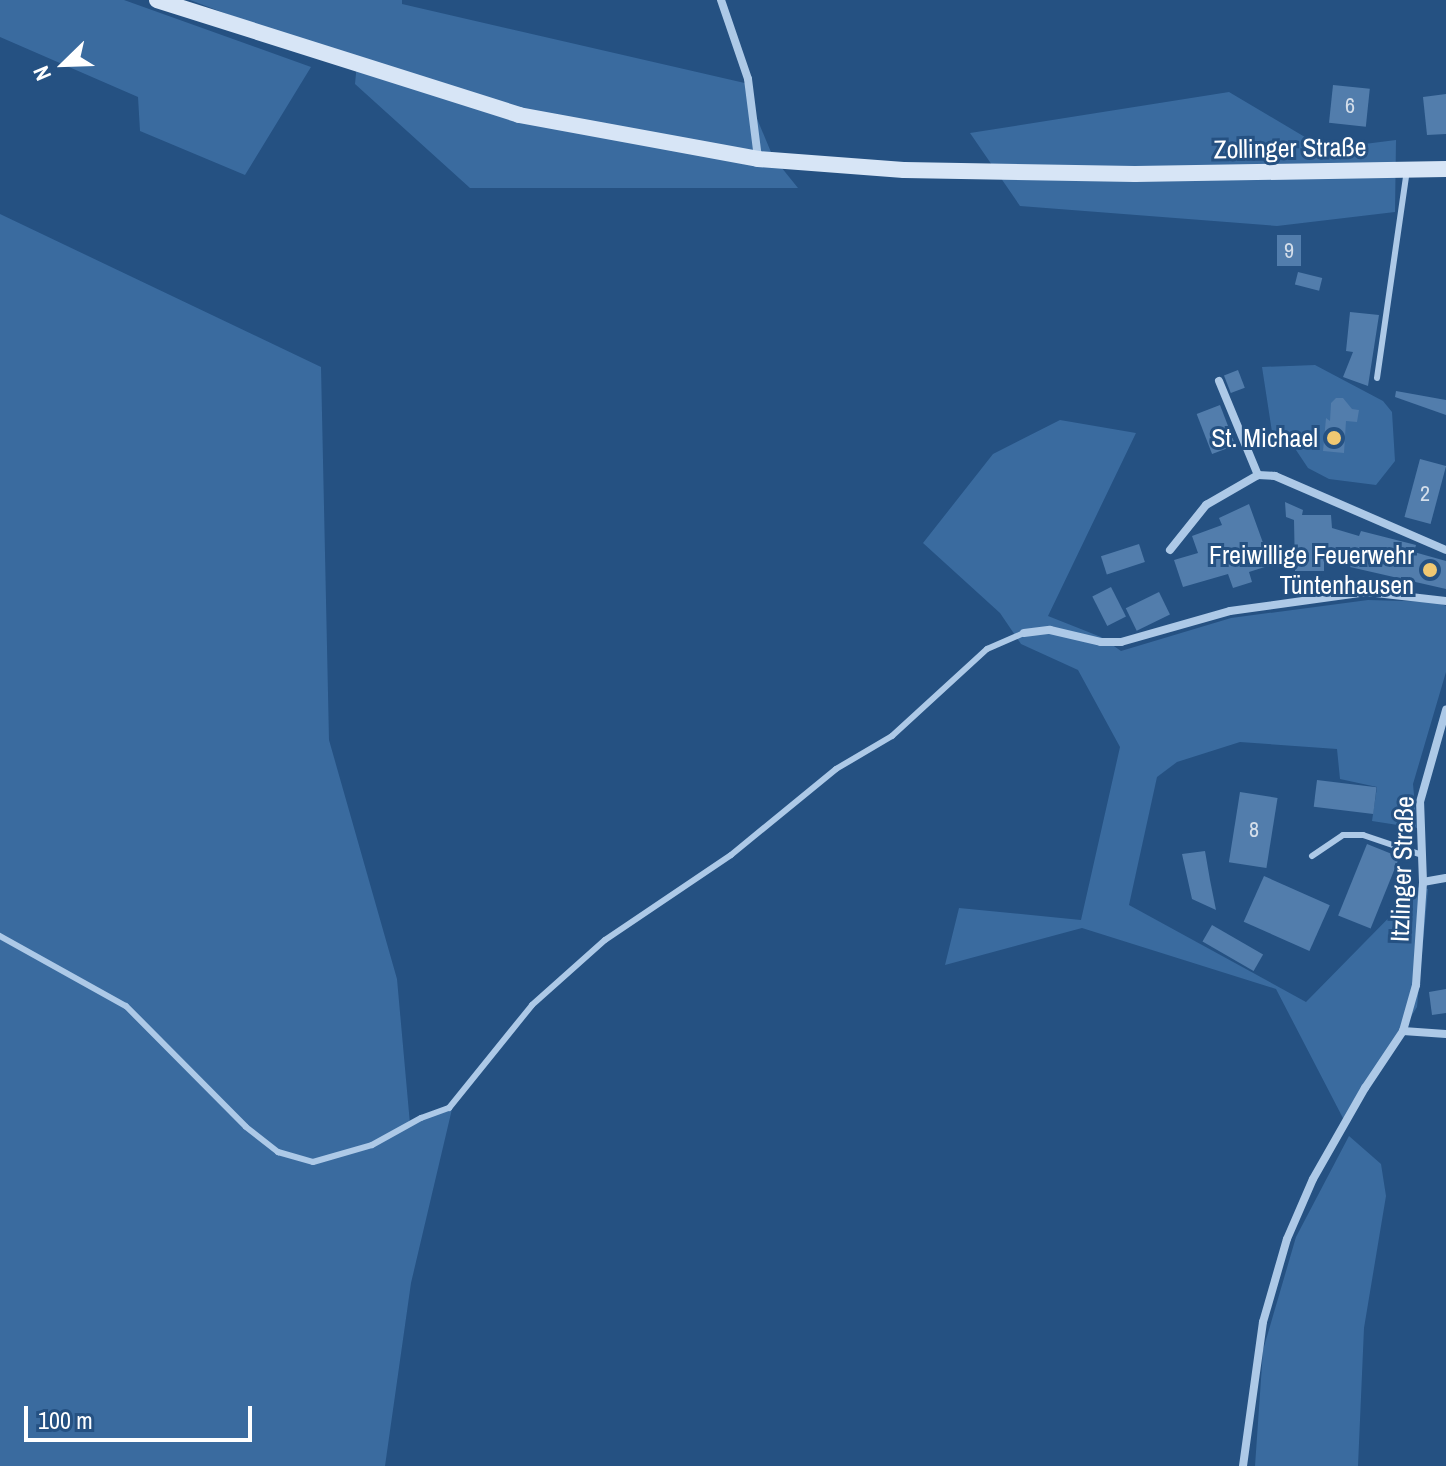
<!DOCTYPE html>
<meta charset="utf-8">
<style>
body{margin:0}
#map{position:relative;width:1446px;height:1466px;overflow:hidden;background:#255182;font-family:"Archivo Narrow",sans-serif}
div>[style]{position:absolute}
.green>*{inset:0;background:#3a6b9f}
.building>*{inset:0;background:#527dac;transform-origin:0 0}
.service>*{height:6px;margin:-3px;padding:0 3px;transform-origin:3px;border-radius:3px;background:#adc9e7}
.minor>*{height:8px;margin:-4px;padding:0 4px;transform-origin:4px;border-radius:4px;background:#adc9e7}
.secondary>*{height:16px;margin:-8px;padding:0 8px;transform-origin:8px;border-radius:8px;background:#d7e5f6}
.dots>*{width:22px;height:22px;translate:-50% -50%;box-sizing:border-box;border:4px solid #255182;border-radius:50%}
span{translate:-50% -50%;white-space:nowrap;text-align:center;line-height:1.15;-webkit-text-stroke:6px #255182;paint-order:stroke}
.number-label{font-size:22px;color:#d4deea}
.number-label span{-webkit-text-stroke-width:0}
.street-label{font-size:26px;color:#fff}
.poi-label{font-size:26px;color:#fff}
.right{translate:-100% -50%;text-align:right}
.north{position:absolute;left:24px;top:24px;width:80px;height:80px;-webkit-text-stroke:6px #255182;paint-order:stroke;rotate:247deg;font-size:22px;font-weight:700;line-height:32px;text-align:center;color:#fff}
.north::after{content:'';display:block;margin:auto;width:28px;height:36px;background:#fff;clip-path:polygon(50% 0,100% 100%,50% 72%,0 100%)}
.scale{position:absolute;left:24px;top:1406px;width:228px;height:36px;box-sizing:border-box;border:4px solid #fff;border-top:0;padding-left:10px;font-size:24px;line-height:28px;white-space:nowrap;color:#fff;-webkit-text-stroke:6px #255182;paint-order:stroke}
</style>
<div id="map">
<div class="green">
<div style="clip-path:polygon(0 0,124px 0,311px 67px,245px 175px,140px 131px,138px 97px,0 37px)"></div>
<div style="clip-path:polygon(190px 0,402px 0,402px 4px,749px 84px,753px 109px,773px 157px,798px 188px,470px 188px,355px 84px,357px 63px)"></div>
<div style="clip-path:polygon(1229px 92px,1325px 149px,1396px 140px,1395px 212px,1277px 226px,1020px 206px,970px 133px)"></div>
<div style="clip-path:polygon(0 214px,321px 367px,329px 740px,397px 979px,410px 1124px,452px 1109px,411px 1283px,385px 1466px,0 1466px)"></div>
<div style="clip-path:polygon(1315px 365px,1383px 401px,1392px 412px,1395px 461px,1376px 485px,1329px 479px,1308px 468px,1288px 438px,1272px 432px,1262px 367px)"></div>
<div style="clip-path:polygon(1060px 420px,1136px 433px,1048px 616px,1101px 637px,1121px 651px,1231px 618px,1368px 600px,1438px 602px,1446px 606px,1446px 672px,1413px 784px,1417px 828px,1372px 821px,1377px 787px,1340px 779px,1337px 749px,1240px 742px,1177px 762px,1157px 777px,1129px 905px,1306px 1002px,1419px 887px,1428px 889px,1417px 1007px,1345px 1122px,1276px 989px,1082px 928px,945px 965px,959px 908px,1081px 920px,1120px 747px,1078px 670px,1021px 644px,1000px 613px,923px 543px,993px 454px)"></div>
<div style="clip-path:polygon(1349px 1136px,1381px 1164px,1386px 1196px,1364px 1328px,1358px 1466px,1255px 1466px,1263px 1350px,1296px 1237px)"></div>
</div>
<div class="building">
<div style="left:1333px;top:85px;width:37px;height:38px;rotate:6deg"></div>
<div style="clip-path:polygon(1446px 94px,1446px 134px,1427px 135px,1423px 97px)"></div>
<div style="left:1301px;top:235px;width:31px;height:24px;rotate:90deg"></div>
<div style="left:1298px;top:272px;width:25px;height:13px;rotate:14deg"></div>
<div style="clip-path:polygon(1350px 312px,1379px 315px,1368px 386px,1343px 377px,1353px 352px,1346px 351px)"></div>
<div style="left:1238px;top:370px;width:19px;height:15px;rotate:69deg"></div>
<div style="clip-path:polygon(1396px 391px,1446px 400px,1446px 415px,1395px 397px)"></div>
<div style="clip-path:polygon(1336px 398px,1343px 398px,1352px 409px,1359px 410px,1357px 422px,1346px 421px,1344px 453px,1323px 451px,1326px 418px,1330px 421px,1331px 403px)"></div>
<div style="left:1220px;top:405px;width:43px;height:25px;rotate:69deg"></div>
<div style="left:1420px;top:459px;width:27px;height:60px;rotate:15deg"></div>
<div style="clip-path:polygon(1285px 502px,1303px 510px,1302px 515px,1331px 515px,1332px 528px,1359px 536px,1361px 531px,1416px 545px,1414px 552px,1446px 561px,1446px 589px,1350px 567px,1353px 555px,1324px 547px,1324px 571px,1295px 571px,1294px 520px,1286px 517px)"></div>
<div style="clip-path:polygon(1249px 504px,1271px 565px,1249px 572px,1252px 582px,1233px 588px,1228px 574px,1183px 587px,1174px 560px,1198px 553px,1192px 536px,1222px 525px,1219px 518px)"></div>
<div style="left:1139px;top:544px;width:19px;height:40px;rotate:72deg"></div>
<div style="left:1111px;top:587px;width:33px;height:21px;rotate:63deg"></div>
<div style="left:1159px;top:592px;width:25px;height:37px;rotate:64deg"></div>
<div style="left:1317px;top:780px;width:60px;height:27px;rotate:7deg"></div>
<div style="left:1240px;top:792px;width:38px;height:71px;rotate:9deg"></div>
<div style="left:1367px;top:844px;width:35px;height:77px;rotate:22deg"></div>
<div style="clip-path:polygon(1205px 851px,1210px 880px,1216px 910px,1192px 899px,1182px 854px)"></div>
<div style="left:1264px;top:876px;width:72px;height:50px;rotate:24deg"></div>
<div style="left:1212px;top:925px;width:59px;height:19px;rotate:30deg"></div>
<div style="clip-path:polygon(1446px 989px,1446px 1013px,1432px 1015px,1429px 992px)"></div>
</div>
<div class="service">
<div style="left:1377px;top:378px;width:210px;rotate:-81.8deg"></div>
<div style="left:1312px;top:856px;width:37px;rotate:-34deg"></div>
<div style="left:1343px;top:835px;width:20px"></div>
<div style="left:1363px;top:835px;width:62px;rotate:18.7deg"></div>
<div style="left:0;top:936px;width:144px;rotate:29.1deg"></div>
<div style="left:126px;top:1006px;width:170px;rotate:45.2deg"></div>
<div style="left:246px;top:1127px;width:41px;rotate:38deg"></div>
<div style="left:278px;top:1152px;width:36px;rotate:16deg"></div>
<div style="left:313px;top:1162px;width:61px;rotate:-16.1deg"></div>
<div style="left:372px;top:1145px;width:56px;rotate:-28.9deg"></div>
<div style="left:421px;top:1118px;width:30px;rotate:-20deg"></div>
<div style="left:449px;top:1108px;width:132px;rotate:-51.1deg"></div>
<div style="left:532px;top:1005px;width:98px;rotate:-41.7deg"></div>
<div style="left:605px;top:940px;width:152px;rotate:-34deg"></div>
<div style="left:731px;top:855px;width:136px;rotate:-39.3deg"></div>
<div style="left:836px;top:769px;width:65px;rotate:-30.5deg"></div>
<div style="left:892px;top:736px;width:129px;rotate:-42.5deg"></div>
<div style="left:987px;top:649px;width:40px;rotate:-23.4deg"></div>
</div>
<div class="minor">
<div style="left:721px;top:0;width:83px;rotate:71.1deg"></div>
<div style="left:748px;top:79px;width:80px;rotate:82.8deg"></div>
<div style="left:1219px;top:381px;width:102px;rotate:67.5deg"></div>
<div style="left:1170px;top:550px;width:58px;rotate:-51.3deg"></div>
<div style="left:1206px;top:505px;width:60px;rotate:-30deg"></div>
<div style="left:1258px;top:475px;width:17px;rotate:3deg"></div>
<div style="left:1275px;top:476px;width:186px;rotate:23.4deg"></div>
<div style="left:1024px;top:633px;width:26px;rotate:-7deg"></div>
<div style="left:1050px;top:630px;width:52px;rotate:13.2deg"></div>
<div style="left:1101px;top:642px;width:20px"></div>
<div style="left:1121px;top:642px;width:113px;rotate:-15.9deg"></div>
<div style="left:1230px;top:611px;width:138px;rotate:-7.9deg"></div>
<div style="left:1367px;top:592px;width:80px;rotate:6.5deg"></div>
<div style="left:1423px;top:882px;width:23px;rotate:-10deg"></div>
<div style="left:1403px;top:1031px;width:43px;rotate:4deg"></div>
<div style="left:1243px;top:1466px;width:145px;rotate:-82.1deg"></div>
<div style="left:1263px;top:1322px;width:86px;rotate:-73.9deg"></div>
<div style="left:1287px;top:1239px;width:65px;rotate:-66.6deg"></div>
<div style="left:1313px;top:1179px;width:105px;rotate:-60.3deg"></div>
<div style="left:1365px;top:1088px;width:69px;rotate:-56.3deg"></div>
<div style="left:1403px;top:1031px;width:48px;rotate:-74.2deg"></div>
<div style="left:1416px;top:985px;width:103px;rotate:-86.1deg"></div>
<div style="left:1423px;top:882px;width:80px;rotate:-92.1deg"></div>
<div style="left:1420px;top:802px;width:96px;rotate:-74.2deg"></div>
</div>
<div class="secondary">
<div style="left:157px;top:0;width:380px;rotate:17.6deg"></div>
<div style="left:519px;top:115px;width:243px;rotate:10.4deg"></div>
<div style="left:758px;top:159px;width:146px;rotate:4.3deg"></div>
<div style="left:904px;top:170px;width:231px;rotate:1deg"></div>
<div style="left:1135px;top:174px;width:311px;rotate:-0.9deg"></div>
</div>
<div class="dots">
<div style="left:1334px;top:438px;background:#f0c872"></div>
<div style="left:1430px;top:570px;background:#f0c872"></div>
</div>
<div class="number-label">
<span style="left:1350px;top:106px">6</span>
<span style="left:1289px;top:251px">9</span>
<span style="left:1425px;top:494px">2</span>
<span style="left:1254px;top:830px">8</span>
</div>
<div class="street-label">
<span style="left:1290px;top:148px;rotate:-1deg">Zollinger Straße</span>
<span style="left:1402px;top:869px;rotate:-88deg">Itzlinger Straße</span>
</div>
<div class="poi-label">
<span class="right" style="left:1318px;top:438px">St. Michael</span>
<span class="right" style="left:1414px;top:570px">Freiwillige Feuerwehr<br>Tüntenhausen</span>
</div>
<div class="north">N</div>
<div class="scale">100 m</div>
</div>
